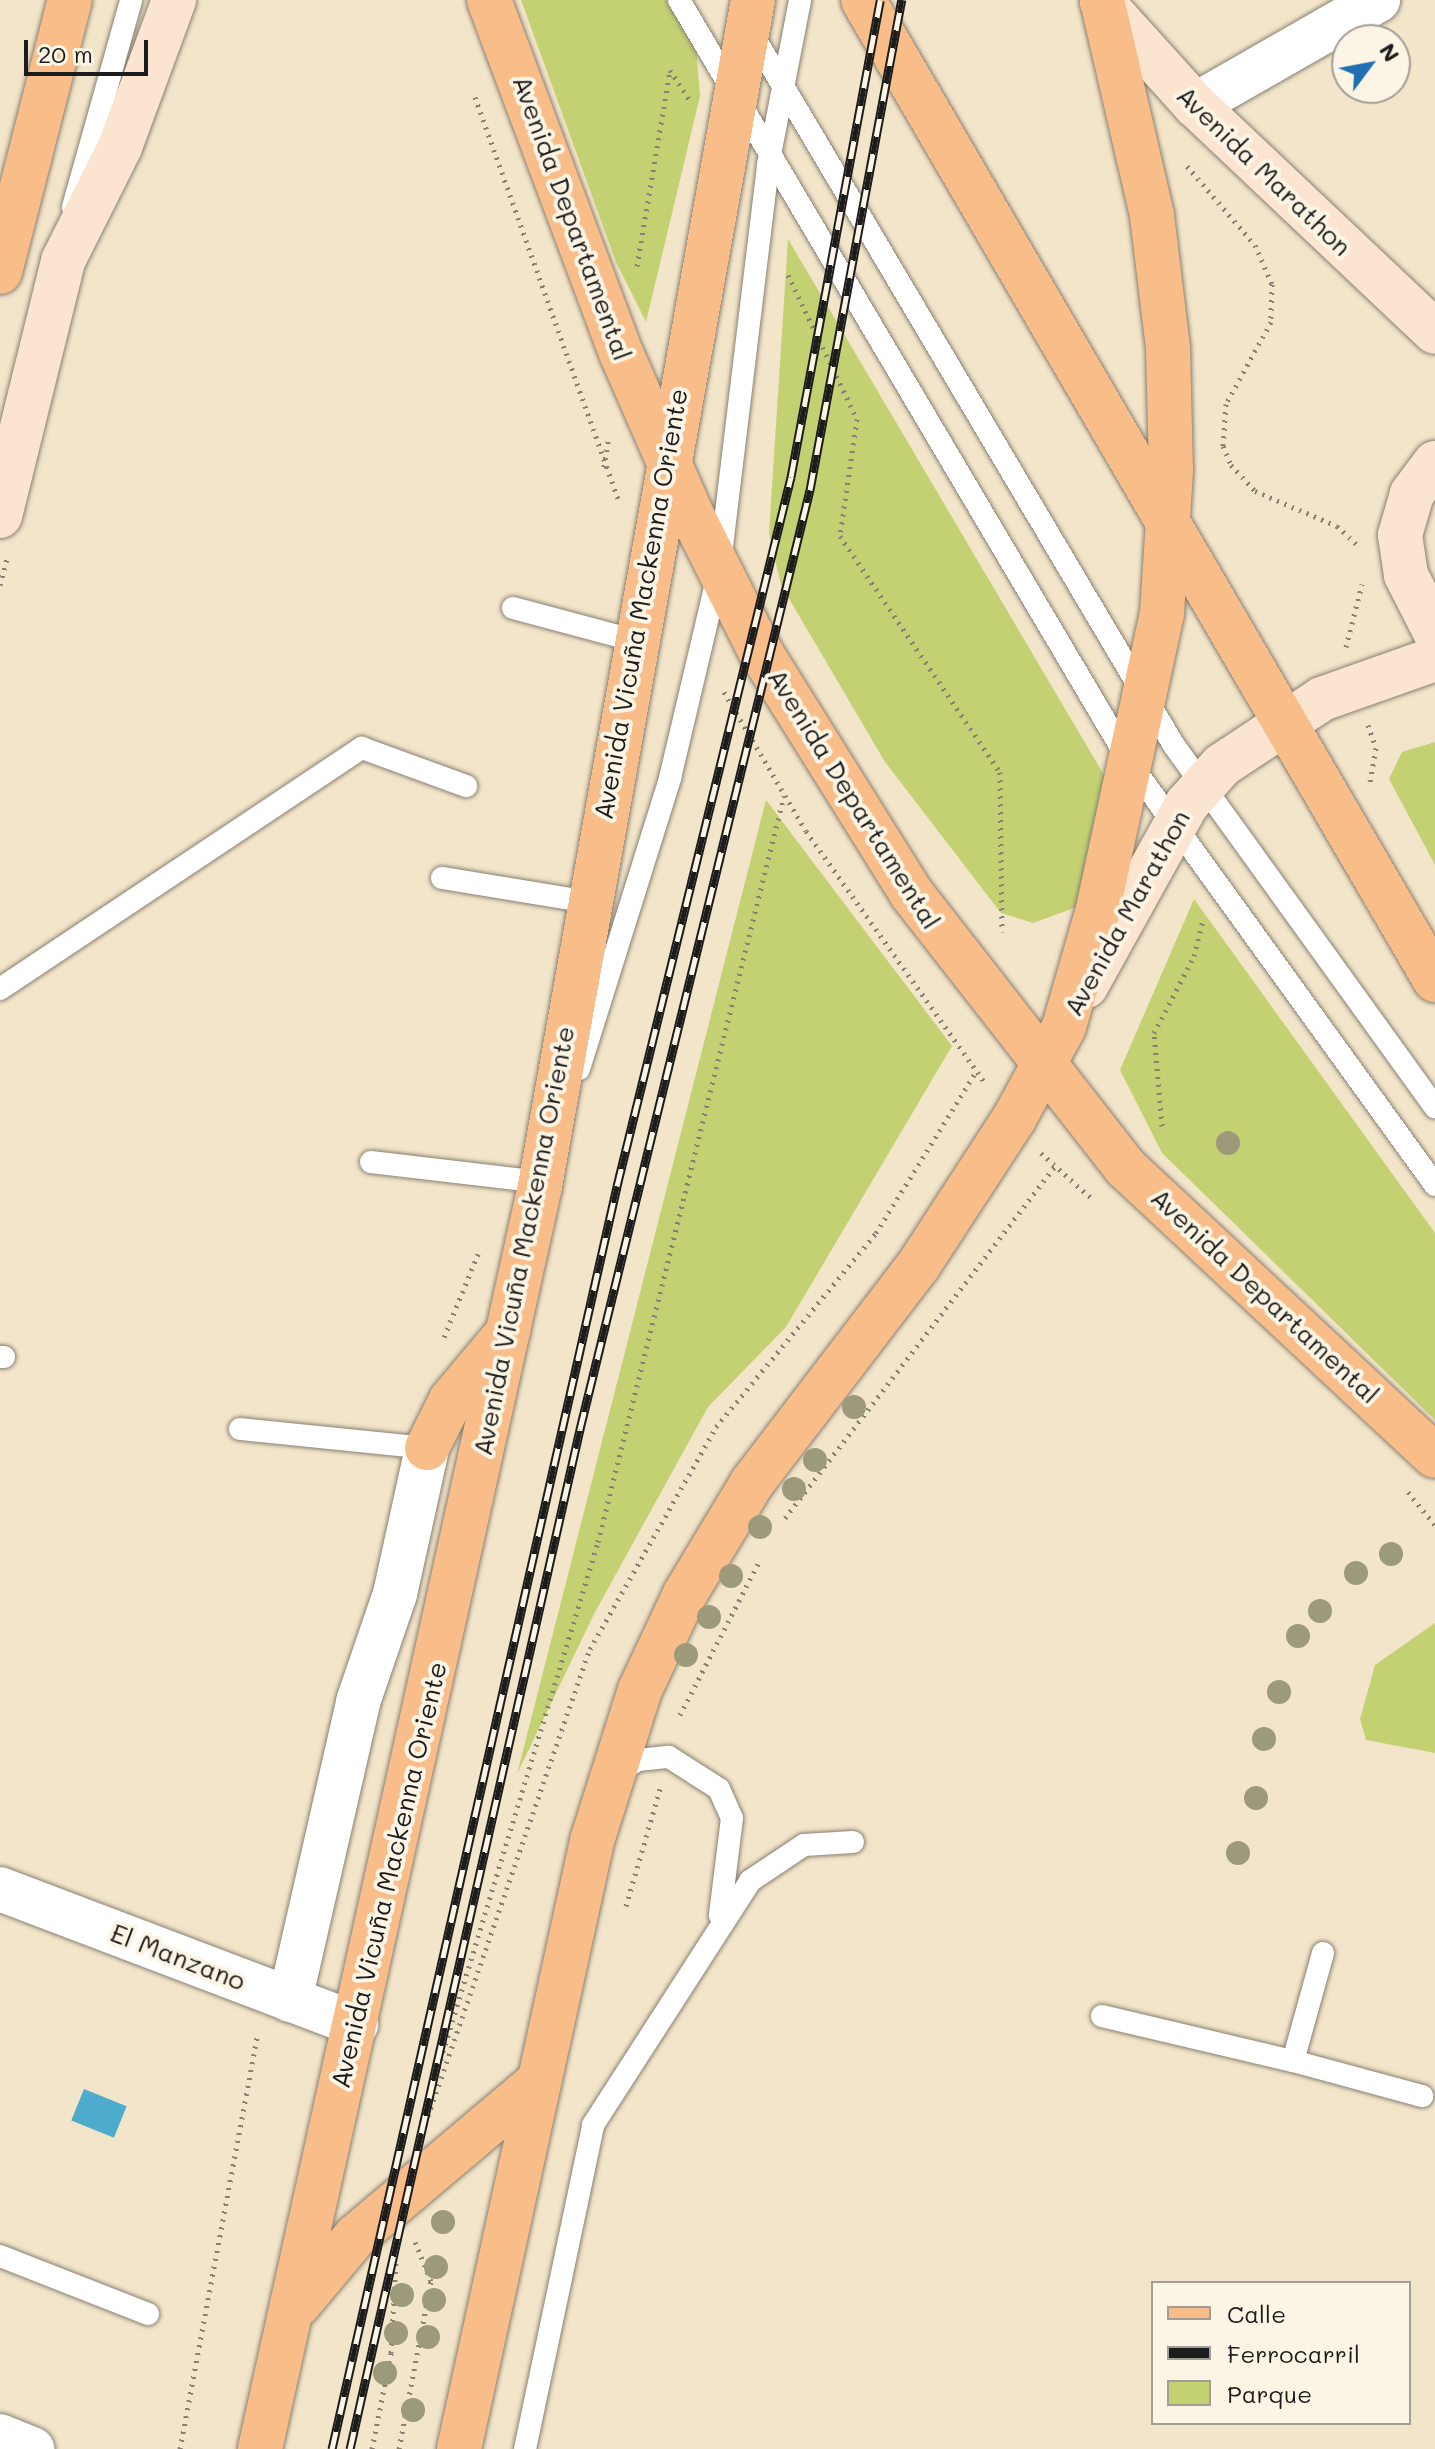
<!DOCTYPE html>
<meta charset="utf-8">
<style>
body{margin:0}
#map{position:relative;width:1435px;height:2449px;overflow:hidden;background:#f3e5ca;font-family:Mali,sans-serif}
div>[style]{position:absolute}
.green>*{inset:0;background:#c4d173}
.water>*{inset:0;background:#4daccc;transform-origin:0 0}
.path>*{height:5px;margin-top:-2.5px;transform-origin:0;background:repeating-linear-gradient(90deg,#888073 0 2px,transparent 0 8px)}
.roads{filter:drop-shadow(0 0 2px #888073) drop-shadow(0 0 2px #888073)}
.lane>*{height:22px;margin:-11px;padding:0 11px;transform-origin:11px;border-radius:11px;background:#fff}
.street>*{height:44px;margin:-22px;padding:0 22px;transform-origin:22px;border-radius:22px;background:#fff}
.secondary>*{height:44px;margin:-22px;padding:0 22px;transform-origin:22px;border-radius:22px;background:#fce5d0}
.primary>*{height:44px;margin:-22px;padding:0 22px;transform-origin:22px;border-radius:22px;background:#f8bd89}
.rail>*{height:9px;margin-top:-4.5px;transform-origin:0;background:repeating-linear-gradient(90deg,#fcf5e5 0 18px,#1c1c1c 0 36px);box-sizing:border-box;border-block:2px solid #1c1c1c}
.trees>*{width:24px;height:24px;margin:-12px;border-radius:50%;background:#9d997b}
span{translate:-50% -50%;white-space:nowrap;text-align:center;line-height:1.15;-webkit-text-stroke:8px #fcf5e5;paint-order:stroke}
.street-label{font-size:26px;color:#1c1c1c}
.legend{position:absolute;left:1151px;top:2281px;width:260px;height:144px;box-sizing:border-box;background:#fcf5e5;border:2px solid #a29e95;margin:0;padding:10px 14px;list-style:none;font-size:24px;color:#1c1c1c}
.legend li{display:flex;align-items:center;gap:16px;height:40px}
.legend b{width:40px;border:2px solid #a29e95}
.north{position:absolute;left:1331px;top:24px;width:80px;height:80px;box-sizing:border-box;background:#fcf5e5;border:2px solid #a29e95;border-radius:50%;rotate:58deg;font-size:22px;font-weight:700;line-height:32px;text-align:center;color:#1c1c1c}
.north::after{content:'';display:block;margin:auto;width:28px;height:36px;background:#1f6fb2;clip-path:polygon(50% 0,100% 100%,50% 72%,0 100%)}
.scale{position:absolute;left:24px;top:40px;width:124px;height:36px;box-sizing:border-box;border:4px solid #1c1c1c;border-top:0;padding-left:10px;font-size:24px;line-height:28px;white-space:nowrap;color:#1c1c1c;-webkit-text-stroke:6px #fcf5e5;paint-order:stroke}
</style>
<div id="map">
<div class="green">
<div style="clip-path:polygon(521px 0,669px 0,696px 46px,700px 96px,646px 322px,616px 262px)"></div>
<div style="clip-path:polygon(788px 239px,1107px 780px,1077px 907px,1033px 923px,1001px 913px,885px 762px,781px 585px,769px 533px)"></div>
<div style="clip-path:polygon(1435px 742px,1435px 865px,1389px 779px,1402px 752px)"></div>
<div style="clip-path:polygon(766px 800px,952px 1046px,786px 1327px,708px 1407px,594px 1614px,517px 1774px)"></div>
<div style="clip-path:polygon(1194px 899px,1435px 1233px,1435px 1420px,1162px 1153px,1120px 1070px)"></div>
<div style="clip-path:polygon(1435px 1623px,1435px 1753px,1366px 1740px,1360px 1719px,1375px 1665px)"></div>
</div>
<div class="water">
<div style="left:84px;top:2089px;width:46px;height:34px;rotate:22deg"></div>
</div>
<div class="path">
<div style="left:670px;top:70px;width:38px;rotate:57deg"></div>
<div style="left:475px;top:97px;width:430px;rotate:70.4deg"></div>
<div style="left:1187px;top:166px;width:104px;rotate:49.3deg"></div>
<div style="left:1255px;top:245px;width:43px;rotate:66.4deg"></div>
<div style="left:1272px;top:284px;width:38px;rotate:92deg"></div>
<div style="left:1271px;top:322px;width:94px;rotate:118.8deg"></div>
<div style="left:1226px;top:404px;width:42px;rotate:94.1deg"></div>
<div style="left:1223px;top:446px;width:21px;rotate:67deg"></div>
<div style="left:1231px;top:465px;width:35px;rotate:47deg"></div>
<div style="left:1255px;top:491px;width:89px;rotate:23.1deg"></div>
<div style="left:1337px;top:526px;width:26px;rotate:43deg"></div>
<div style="left:637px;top:266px;width:198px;rotate:-80.4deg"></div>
<div style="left:788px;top:275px;width:160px;rotate:64.4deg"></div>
<div style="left:857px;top:419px;width:118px;rotate:98.3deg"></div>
<div style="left:840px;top:536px;width:285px;rotate:55.9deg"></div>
<div style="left:1000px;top:772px;width:160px;rotate:89.3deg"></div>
<div style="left:604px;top:467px;width:30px;rotate:-81deg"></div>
<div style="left:0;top:585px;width:30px;rotate:-75deg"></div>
<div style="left:1346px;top:647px;width:65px;rotate:-75.7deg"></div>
<div style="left:724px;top:692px;width:161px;rotate:59.5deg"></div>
<div style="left:806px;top:831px;width:309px;rotate:54.6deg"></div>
<div style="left:1368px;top:725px;width:24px;rotate:71deg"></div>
<div style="left:1376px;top:748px;width:34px;rotate:100deg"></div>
<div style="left:1162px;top:1126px;width:93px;rotate:-94.9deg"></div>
<div style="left:1154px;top:1033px;width:87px;rotate:-62.5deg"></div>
<div style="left:1194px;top:956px;width:36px;rotate:-76deg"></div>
<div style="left:1041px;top:1153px;width:66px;rotate:41.9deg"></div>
<div style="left:444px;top:1337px;width:90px;rotate:-67.7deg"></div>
<div style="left:1408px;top:1492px;width:43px;rotate:50.7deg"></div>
<div style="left:785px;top:1518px;width:444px;rotate:-52.5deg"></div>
<div style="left:680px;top:1715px;width:174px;rotate:-62.7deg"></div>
<div style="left:626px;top:1906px;width:122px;rotate:-73.8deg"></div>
<div style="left:428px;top:2116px;width:494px;rotate:-70.9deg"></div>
<div style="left:590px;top:1649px;width:255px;rotate:-60.4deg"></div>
<div style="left:716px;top:1427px;width:251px;rotate:-50.5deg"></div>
<div style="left:876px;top:1233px;width:190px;rotate:-58.2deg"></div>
<div style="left:422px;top:2121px;width:605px;rotate:-73.09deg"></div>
<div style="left:598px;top:1542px;width:769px;rotate:-76deg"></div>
<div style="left:180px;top:2449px;width:423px;rotate:-79.4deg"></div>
<div style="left:372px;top:2449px;width:98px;rotate:-78.8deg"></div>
<div style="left:391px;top:2353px;width:93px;rotate:-86.9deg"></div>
<div style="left:399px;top:2449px;width:171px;rotate:-79.2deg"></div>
<div style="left:431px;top:2281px;width:42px;rotate:-112.3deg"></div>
</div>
<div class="roads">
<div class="lane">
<div style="left:679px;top:0;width:890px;rotate:59.4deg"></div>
<div style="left:1132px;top:766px;width:517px;rotate:54.13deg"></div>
<div style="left:751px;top:32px;width:828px;rotate:59.34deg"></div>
<div style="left:1173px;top:744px;width:448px;rotate:54.2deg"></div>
<div style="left:73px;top:207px;width:215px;rotate:-74.3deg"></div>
<div style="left:513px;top:608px;width:127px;rotate:15deg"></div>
<div style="left:442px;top:878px;width:148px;rotate:9.3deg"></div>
<div style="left:0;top:989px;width:435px;rotate:-33.7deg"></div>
<div style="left:362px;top:748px;width:111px;rotate:20.1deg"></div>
<div style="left:579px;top:1069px;width:305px;rotate:-72.6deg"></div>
<div style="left:670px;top:778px;width:213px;rotate:-76.7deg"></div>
<div style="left:719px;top:571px;width:409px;rotate:-83.1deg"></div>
<div style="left:768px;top:165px;width:168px;rotate:-79deg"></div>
<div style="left:371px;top:1162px;width:172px;rotate:6.7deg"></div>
<div style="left:0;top:1357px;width:4px"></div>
<div style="left:240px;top:1429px;width:188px;rotate:5.8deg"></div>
<div style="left:617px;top:1773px;width:25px;rotate:-32deg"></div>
<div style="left:638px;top:1760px;width:31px;rotate:-6deg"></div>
<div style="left:669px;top:1757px;width:59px;rotate:32.6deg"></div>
<div style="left:719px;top:1789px;width:32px;rotate:66deg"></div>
<div style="left:732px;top:1818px;width:98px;rotate:97.1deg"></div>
<div style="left:1323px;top:1953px;width:112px;rotate:105.5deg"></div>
<div style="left:1293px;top:2061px;width:134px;rotate:15.2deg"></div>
<div style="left:1102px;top:2016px;width:196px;rotate:13.3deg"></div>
<div style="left:0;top:2256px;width:159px;rotate:21.4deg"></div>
<div style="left:525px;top:2449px;width:331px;rotate:-78.1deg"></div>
<div style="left:593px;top:2125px;width:290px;rotate:-57.2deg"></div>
<div style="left:750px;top:1881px;width:65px;rotate:-33.7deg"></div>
<div style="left:804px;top:1845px;width:49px;rotate:-3.5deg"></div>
</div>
<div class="street">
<div style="left:1195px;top:105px;width:211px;rotate:-29.8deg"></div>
<div style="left:0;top:1889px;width:381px;rotate:20.8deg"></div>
<div style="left:290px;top:2000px;width:306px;rotate:-77.1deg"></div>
<div style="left:358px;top:1702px;width:114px;rotate:-71.1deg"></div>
<div style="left:395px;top:1594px;width:149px;rotate:-77.6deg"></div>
<div style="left:0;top:2436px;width:35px;rotate:22deg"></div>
</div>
<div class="secondary">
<div style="left:1102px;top:2px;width:139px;rotate:47.9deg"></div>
<div style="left:1195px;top:105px;width:330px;rotate:43.4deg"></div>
<div style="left:1435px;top:463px;width:39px;rotate:127deg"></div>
<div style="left:1412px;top:494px;width:43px;rotate:106.3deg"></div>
<div style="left:1400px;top:535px;width:40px;rotate:81.5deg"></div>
<div style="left:1406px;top:575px;width:64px;rotate:63deg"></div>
<div style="left:0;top:516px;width:263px;rotate:-76.1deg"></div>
<div style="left:63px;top:261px;width:127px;rotate:-63.4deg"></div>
<div style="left:120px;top:147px;width:157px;rotate:-69.8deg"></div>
<div style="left:1086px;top:986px;width:208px;rotate:-61deg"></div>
<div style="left:1187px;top:804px;width:52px;rotate:-48.1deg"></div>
<div style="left:1222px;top:765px;width:120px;rotate:-33.4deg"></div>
<div style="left:1322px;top:699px;width:120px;rotate:-19.5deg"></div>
</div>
<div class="primary">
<div style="left:489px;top:0;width:379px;rotate:69.5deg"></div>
<div style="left:622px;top:355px;width:172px;rotate:66.4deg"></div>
<div style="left:691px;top:513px;width:154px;rotate:63.4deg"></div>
<div style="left:760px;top:651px;width:285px;rotate:58deg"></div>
<div style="left:911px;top:893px;width:349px;rotate:52deg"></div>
<div style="left:1126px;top:1168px;width:422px;rotate:43deg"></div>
<div style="left:863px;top:0;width:1135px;rotate:59.73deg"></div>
<div style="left:0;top:272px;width:281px;rotate:-75.6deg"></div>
<div style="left:427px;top:1448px;width:54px;rotate:-63.4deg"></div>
<div style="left:451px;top:1400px;width:89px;rotate:-50deg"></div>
<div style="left:298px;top:2305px;width:90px;rotate:-50deg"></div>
<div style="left:356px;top:2236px;width:238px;rotate:-40.2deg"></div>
<div style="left:260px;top:2449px;width:1294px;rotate:-77.5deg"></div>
<div style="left:540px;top:1186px;width:1205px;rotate:-79.82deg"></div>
<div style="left:459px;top:2449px;width:622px;rotate:-77.66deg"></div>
<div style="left:592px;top:1841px;width:158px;rotate:-72.4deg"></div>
<div style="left:640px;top:1690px;width:106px;rotate:-64.9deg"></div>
<div style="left:685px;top:1594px;width:130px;rotate:-58.9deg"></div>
<div style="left:752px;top:1483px;width:273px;rotate:-52.6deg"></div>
<div style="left:918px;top:1266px;width:176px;rotate:-56.9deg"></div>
<div style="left:1014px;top:1119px;width:105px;rotate:-61.5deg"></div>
<div style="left:1064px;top:1027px;width:123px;rotate:-73.9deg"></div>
<div style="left:1098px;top:909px;width:302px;rotate:-77.8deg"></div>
<div style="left:1162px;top:614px;width:144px;rotate:-86.4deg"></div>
<div style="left:1171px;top:470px;width:122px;rotate:-91.4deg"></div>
<div style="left:1168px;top:348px;width:134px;rotate:-96.9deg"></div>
<div style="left:1152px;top:215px;width:221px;rotate:-103.1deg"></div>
</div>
</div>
<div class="rail">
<div style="left:332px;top:2449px;width:1295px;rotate:-77.28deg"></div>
<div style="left:617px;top:1186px;width:730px;rotate:-76.21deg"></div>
<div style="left:791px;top:477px;width:485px;rotate:-79.4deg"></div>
<div style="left:350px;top:2449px;width:1046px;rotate:-77.29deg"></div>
<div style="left:580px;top:1429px;width:967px;rotate:-76.24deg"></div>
<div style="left:810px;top:490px;width:499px;rotate:-79.4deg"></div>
</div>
<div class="trees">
<div style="left:1228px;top:1143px"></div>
<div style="left:854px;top:1407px"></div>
<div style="left:815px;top:1460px"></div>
<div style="left:794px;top:1489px"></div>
<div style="left:760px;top:1527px"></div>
<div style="left:1391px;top:1554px"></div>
<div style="left:1356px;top:1573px"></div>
<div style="left:731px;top:1576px"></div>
<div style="left:1320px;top:1611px"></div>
<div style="left:709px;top:1617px"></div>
<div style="left:1298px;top:1636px"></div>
<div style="left:686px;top:1655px"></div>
<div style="left:1279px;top:1692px"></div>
<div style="left:1264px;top:1739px"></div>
<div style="left:1256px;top:1798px"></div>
<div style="left:1238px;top:1853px"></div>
<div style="left:443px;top:2222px"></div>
<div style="left:436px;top:2267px"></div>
<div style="left:402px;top:2295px"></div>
<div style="left:434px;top:2300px"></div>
<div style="left:396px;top:2333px"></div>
<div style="left:428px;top:2337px"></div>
<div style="left:385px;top:2373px"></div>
<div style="left:413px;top:2410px"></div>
</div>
<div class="street-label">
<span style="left:1264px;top:171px;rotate:44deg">Avenida Marathon</span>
<span style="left:572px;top:218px;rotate:70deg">Avenida Departamental</span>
<span style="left:641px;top:604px;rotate:-80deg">Avenida Vicuña Mackenna Oriente</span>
<span style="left:854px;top:799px;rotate:58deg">Avenida Departamental</span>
<span style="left:1127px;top:913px;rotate:-61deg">Avenida Marathon</span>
<span style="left:524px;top:1241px;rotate:-79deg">Avenida Vicuña Mackenna Oriente</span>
<span style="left:1265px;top:1296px;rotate:43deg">Avenida Departamental</span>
<span style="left:389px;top:1875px;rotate:-77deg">Avenida Vicuña Mackenna Oriente</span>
<span style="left:178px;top:1957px;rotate:21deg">El Manzano</span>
</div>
<ul class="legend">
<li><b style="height:10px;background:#f8bd89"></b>Calle</li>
<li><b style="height:10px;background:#1c1c1c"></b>Ferrocarril</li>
<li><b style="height:22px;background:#c4d173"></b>Parque</li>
</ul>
<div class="north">N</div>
<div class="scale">20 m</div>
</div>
